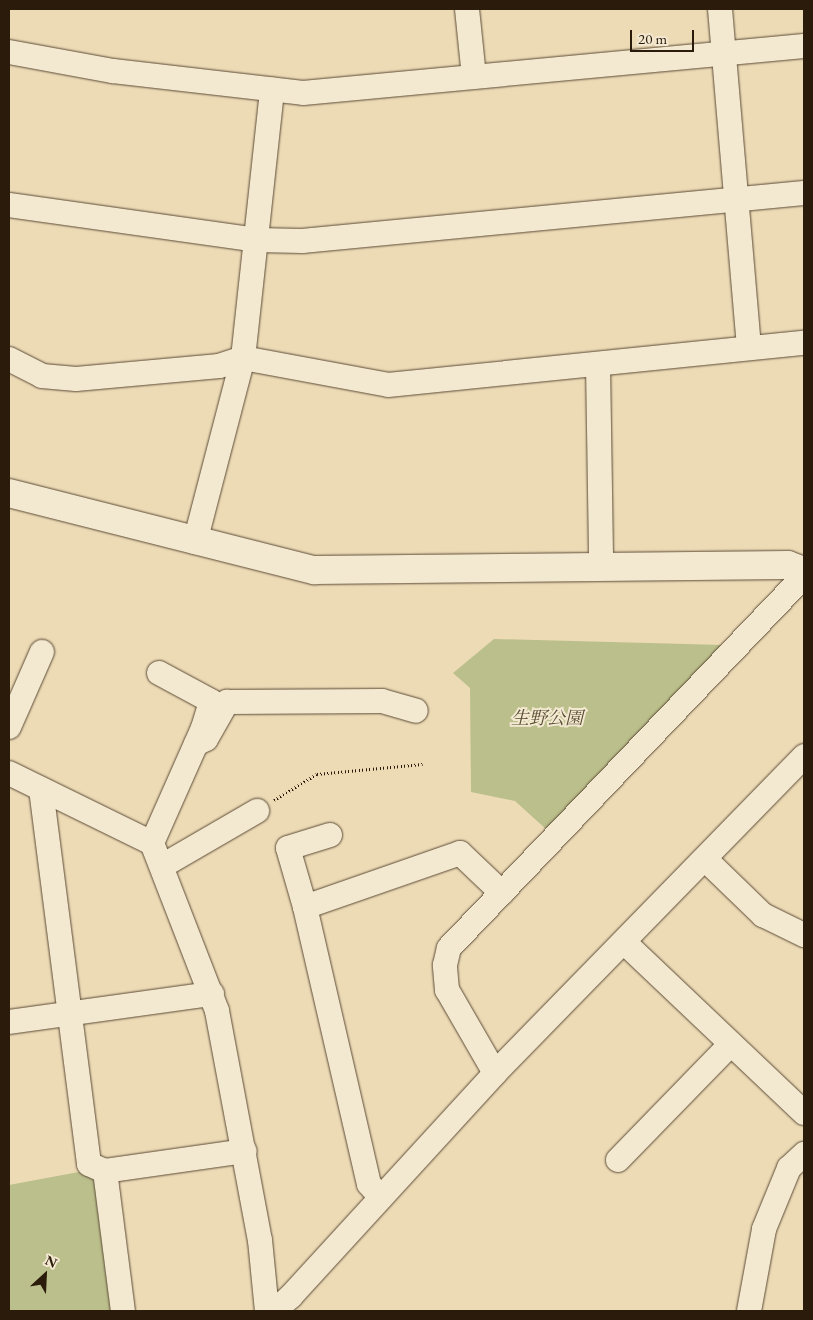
<!DOCTYPE html>
<meta charset="utf-8">
<style>
body{margin:0}
#map{position:relative;width:813px;height:1320px;overflow:hidden;background:#eddbb6;font-family:"EB Garamond","Noto Serif JP",serif}
div>[style]{position:absolute}
.green>*{inset:0;background:#bbbf8c}
.path>*{height:3px;margin-top:-1.5px;transform-origin:0;background:repeating-linear-gradient(90deg,#2b1b0b 0 1px,transparent 0 3.5px)}
.roads{filter:drop-shadow(0 0 1px #5c4b36) drop-shadow(0 0 1px #5c4b36)}
.minor>*{height:24px;margin:-12px;padding:0 12px;transform-origin:12px;border-radius:12px;background:#f3e8d0}
.tertiary>*{height:28px;margin:-14px;padding:0 14px;transform-origin:14px;border-radius:14px;background:#f3e8d0}
span{translate:-50% -50%;white-space:nowrap;text-align:center;line-height:1.15;-webkit-text-stroke:4px #f3e8d0;paint-order:stroke}
.park-label{font-size:18px;color:#564c32;font-style:italic}
.frame{position:absolute;inset:0;border:10px solid #2b1b0b;pointer-events:none}
.north{position:absolute;left:20px;top:1250px;width:50px;height:50px;-webkit-text-stroke:4px #f3e8d0;paint-order:stroke;rotate:25deg;font-size:14px;font-weight:700;line-height:20px;text-align:center;color:#2b1b0b}
.north::after{content:'';display:block;margin:auto;width:18px;height:22px;background:#2b1b0b;clip-path:polygon(50% 0,100% 100%,50% 72%,0 100%)}
.scale{position:absolute;left:630px;top:30px;width:64px;height:22px;box-sizing:border-box;border:2px solid #2b1b0b;border-top:0;padding-left:6px;font-size:15px;line-height:18px;white-space:nowrap;color:#2b1b0b;-webkit-text-stroke:4px #f3e8d0;paint-order:stroke}
</style>
<div id="map">
<div class="green">
<div style="clip-path:polygon(494px 639px,723px 645px,547px 830px,515px 801px,471px 792px,470px 688px,453px 673px)"></div>
<div style="clip-path:polygon(84px 1171px,100px 1179px,116px 1311px,9px 1311px,9px 1185px)"></div>
</div>
<div class="path">
<div style="left:274px;top:800px;width:50px;rotate:-31.2deg"></div>
<div style="left:317px;top:774px;width:106px;rotate:-5.4deg"></div>
</div>
<div class="roads">
<div class="minor">
<div style="left:467px;top:9px;width:68px;rotate:84.1deg"></div>
<div style="left:720px;top:9px;width:340px;rotate:85.1deg"></div>
<div style="left:9px;top:52px;width:106px;rotate:10.4deg"></div>
<div style="left:113px;top:71px;width:191px;rotate:6.6deg"></div>
<div style="left:303px;top:93px;width:503px;rotate:-5.36deg"></div>
<div style="left:9px;top:205px;width:250px;rotate:8deg"></div>
<div style="left:257px;top:240px;width:45px;rotate:1.3deg"></div>
<div style="left:302px;top:241px;width:504px;rotate:-5.46deg"></div>
<div style="left:9px;top:359px;width:37px;rotate:27deg"></div>
<div style="left:42px;top:376px;width:34px;rotate:5deg"></div>
<div style="left:76px;top:379px;width:144px;rotate:-5.2deg"></div>
<div style="left:219px;top:366px;width:25px;rotate:-18deg"></div>
<div style="left:243px;top:358px;width:147px;rotate:10.5deg"></div>
<div style="left:388px;top:385px;width:418px;rotate:-5.8deg"></div>
<div style="left:598px;top:364px;width:201px;rotate:89.1deg"></div>
<div style="left:195px;top:542px;width:190px;rotate:-75.4deg"></div>
<div style="left:243px;top:358px;width:270px;rotate:-83.8deg"></div>
<div style="left:9px;top:727px;width:82px;rotate:-66.3deg"></div>
<div style="left:196px;top:744px;width:11px;rotate:-27deg"></div>
<div style="left:206px;top:739px;width:43px;rotate:-60.4deg"></div>
<div style="left:227px;top:702px;width:155px;rotate:-0.4deg"></div>
<div style="left:382px;top:701px;width:35px;rotate:16deg"></div>
<div style="left:9px;top:773px;width:159px;rotate:26.1deg"></div>
<div style="left:152px;top:843px;width:180px;rotate:68.8deg"></div>
<div style="left:217px;top:1011px;width:233px;rotate:79.4deg"></div>
<div style="left:260px;top:1240px;width:71px;rotate:84.4deg"></div>
<div style="left:41px;top:789px;width:378px;rotate:82.7deg"></div>
<div style="left:89px;top:1164px;width:17px;rotate:24deg"></div>
<div style="left:105px;top:1171px;width:141px;rotate:82.7deg"></div>
<div style="left:330px;top:835px;width:44px;rotate:162.8deg"></div>
<div style="left:288px;top:848px;width:61px;rotate:73.9deg"></div>
<div style="left:305px;top:907px;width:284px;rotate:77deg"></div>
<div style="left:369px;top:1184px;width:18px;rotate:49deg"></div>
<div style="left:152px;top:843px;width:126px;rotate:-66.1deg"></div>
<div style="left:203px;top:728px;width:28px;rotate:-73deg"></div>
<div style="left:211px;top:701px;width:59px;rotate:-151.7deg"></div>
<div style="left:705px;top:859px;width:81px;rotate:44deg"></div>
<div style="left:763px;top:915px;width:46px;rotate:26deg"></div>
<div style="left:162px;top:866px;width:110px;rotate:-30.1deg"></div>
<div style="left:305px;top:907px;width:164px;rotate:-19.2deg"></div>
<div style="left:460px;top:853px;width:58px;rotate:43.6deg"></div>
<div style="left:625px;top:943px;width:247px;rotate:43.5deg"></div>
<div style="left:9px;top:1022px;width:205px;rotate:-7.9deg"></div>
<div style="left:495px;top:1073px;width:96px;rotate:-120deg"></div>
<div style="left:447px;top:990px;width:25px;rotate:-95deg"></div>
<div style="left:445px;top:965px;width:17px;rotate:-77deg"></div>
<div style="left:449px;top:948px;width:514px;rotate:-46.34deg"></div>
<div style="left:618px;top:1160px;width:162px;rotate:-45.8deg"></div>
<div style="left:105px;top:1171px;width:141px;rotate:-8.1deg"></div>
<div style="left:274px;top:1311px;width:23px;rotate:-41deg"></div>
<div style="left:291px;top:1296px;width:302px;rotate:-47.5deg"></div>
<div style="left:495px;top:1073px;width:443px;rotate:-45.7deg"></div>
<div style="left:749px;top:1311px;width:83px;rotate:-79.6deg"></div>
<div style="left:764px;top:1229px;width:66px;rotate:-67.7deg"></div>
<div style="left:789px;top:1168px;width:21px;rotate:-43deg"></div>
</div>
<div class="tertiary">
<div style="left:9px;top:493px;width:315px;rotate:14.2deg"></div>
<div style="left:314px;top:570px;width:474px;rotate:-0.6deg"></div>
<div style="left:788px;top:565px;width:17px;rotate:21deg"></div>
</div>
</div>
<div class="park-label">
<span style="left:547px;top:718px">生野公園</span>
</div>
<div class="frame"></div>
<div class="north">N</div>
<div class="scale">20 m</div>
</div>
